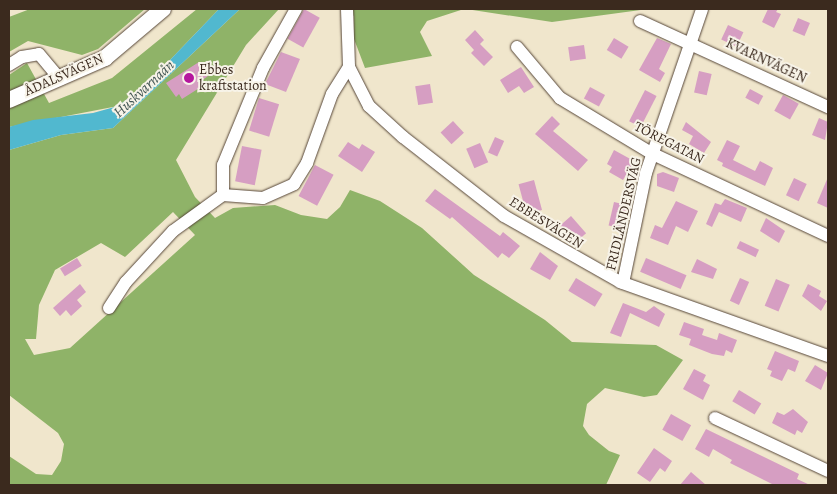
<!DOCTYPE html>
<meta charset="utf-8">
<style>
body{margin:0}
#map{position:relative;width:837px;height:494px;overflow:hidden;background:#f0e6cc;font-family:Alegreya,serif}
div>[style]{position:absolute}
.forest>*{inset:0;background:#8fb368}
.water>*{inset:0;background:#51b8cf}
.building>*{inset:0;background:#d69ec2;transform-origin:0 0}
.roads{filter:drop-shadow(0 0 1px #564638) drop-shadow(0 0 1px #564638)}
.minor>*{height:12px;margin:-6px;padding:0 6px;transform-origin:6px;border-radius:6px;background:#fff}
.major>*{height:16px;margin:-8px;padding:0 8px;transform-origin:8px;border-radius:8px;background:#fff}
.dots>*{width:14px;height:14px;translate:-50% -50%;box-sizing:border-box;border:2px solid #f7f3e8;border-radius:50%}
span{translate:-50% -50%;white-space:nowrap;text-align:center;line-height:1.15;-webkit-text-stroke:4px #f7f3e8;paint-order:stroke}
.street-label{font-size:14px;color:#3b2a1e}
.poi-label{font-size:14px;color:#3b2a1e}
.left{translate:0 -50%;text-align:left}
.water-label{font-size:15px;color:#425553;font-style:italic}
.frame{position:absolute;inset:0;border:10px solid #3b2a1e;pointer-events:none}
</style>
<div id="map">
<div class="forest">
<div style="clip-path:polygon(30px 9px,145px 9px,98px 49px,82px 55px,28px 41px,9px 52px,9px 17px)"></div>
<div style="clip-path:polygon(197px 9px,219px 9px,145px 86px,118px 106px,9px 127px,9px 75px,27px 63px,49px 103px,112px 78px)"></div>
<div style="clip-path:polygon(evenodd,240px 9px,279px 9px,246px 45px,176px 160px,195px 197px,215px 218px,233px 208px,275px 205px,301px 215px,327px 219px,340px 207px,350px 190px,380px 201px,422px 228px,474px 275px,545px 320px,572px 342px,656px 345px,683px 360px,657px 395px,644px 397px,605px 388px,587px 404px,583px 426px,589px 435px,609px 451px,620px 455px,606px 485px,9px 485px,9px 456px,36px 474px,52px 475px,61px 461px,64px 444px,58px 433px,9px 395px,9px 150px,61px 135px,113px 128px,240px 9px,173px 212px,195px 235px,70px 348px,34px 355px,25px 339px,36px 339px,39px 305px,55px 270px,101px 243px,125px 257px,173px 212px)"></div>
<div style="clip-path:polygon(339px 9px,464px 9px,427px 21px,420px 32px,432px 56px,365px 68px,354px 39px,354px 16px)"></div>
<div style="clip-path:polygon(466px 9px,648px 9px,552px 22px)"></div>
</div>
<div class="water">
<div style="clip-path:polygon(219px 9px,240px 9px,113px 128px,61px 135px,9px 150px,9px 127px,33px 120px,93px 113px,118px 106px,145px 86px)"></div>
</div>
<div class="building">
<div style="left:304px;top:9px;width:18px;height:34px;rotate:29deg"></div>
<div style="clip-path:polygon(768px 9px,778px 9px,776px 12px,781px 14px,774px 28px,762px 22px)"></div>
<div style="left:798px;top:18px;width:13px;height:14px;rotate:23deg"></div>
<div style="left:728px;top:25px;width:17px;height:16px;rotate:25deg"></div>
<div style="clip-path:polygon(475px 30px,484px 40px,480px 44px,493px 57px,484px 66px,471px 53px,474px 50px,465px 40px)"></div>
<div style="left:614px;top:38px;width:17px;height:14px;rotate:31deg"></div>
<div style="clip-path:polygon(657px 38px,671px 44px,659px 69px,665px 73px,660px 82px,639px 70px)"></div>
<div style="left:584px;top:45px;width:14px;height:16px;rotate:82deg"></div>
<div style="clip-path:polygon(281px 52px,300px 59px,286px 92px,265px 84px)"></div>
<div style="clip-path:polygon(199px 62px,208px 76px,201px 81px,204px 85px,182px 99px,179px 94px,176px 97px,166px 83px)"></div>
<div style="clip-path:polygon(521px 67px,534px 87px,524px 93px,519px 86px,508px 93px,500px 80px)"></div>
<div style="left:699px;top:71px;width:13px;height:22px;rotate:13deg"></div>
<div style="left:430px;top:84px;width:19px;height:15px;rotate:81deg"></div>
<div style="left:590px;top:87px;width:17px;height:13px;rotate:28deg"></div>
<div style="left:750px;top:89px;width:15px;height:10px;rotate:28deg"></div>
<div style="left:645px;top:90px;width:13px;height:35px;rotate:27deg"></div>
<div style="left:783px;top:95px;width:18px;height:18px;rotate:29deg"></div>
<div style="left:259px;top:98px;width:21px;height:34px;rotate:17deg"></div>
<div style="clip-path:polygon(552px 116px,560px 124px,553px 131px,588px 160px,578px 171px,535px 134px)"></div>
<div style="clip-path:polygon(819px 118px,828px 122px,825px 140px,812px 135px)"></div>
<div style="left:453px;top:121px;width:16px;height:17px;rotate:47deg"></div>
<div style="clip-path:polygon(686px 122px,711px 142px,704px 153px,689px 144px,693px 136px,682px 130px)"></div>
<div style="left:495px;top:137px;width:10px;height:17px;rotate:24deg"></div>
<div style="clip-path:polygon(727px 140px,740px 146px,733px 160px,755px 171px,760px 161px,773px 168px,765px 186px,722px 166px,723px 163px,717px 160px)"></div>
<div style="clip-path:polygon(348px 142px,359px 149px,362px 144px,375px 152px,362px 172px,338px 156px)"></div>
<div style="left:480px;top:143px;width:21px;height:15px;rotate:67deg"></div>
<div style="left:242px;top:146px;width:20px;height:36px;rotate:11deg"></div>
<div style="clip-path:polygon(614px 150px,634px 161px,623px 180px,609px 172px,612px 167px,607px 164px)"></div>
<div style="left:315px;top:165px;width:21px;height:35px;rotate:28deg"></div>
<div style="clip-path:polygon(663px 172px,679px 178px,674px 192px,657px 186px,657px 174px)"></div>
<div style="clip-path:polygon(828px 177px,828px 208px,817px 203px)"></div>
<div style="left:794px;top:178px;width:14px;height:19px;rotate:25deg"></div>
<div style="left:534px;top:180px;width:31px;height:16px;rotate:75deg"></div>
<div style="clip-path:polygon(435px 189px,500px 236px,503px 232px,520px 246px,509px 258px,502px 253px,498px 258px,452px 217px,450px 219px,425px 201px)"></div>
<div style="clip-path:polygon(725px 199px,747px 208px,741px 222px,719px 212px,712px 227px,706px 224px,715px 203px,721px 205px)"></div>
<div style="clip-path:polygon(676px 201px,698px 211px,688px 232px,676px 226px,668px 245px,650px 238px,655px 225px,662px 228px)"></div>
<div style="left:614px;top:202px;width:13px;height:24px;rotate:13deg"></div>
<div style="left:571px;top:216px;width:23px;height:14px;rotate:49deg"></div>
<div style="clip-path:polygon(766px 218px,785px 231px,779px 243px,760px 231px)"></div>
<div style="left:740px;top:241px;width:21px;height:8px;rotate:25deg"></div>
<div style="clip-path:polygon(540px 252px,558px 266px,550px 280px,530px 269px)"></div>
<div style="left:77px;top:258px;width:9px;height:20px;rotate:58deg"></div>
<div style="left:646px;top:258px;width:44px;height:15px;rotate:23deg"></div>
<div style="clip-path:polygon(697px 259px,717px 269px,713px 279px,691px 272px)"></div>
<div style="left:576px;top:278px;width:31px;height:15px;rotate:31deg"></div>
<div style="left:740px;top:278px;width:10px;height:25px;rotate:24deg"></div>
<div style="left:776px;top:279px;width:15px;height:29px;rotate:23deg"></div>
<div style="clip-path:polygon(80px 284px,86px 292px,77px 300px,82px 306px,71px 316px,66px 310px,60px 316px,53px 308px)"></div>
<div style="clip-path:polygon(808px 284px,821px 291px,819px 296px,827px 301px,821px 311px,802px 296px)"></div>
<div style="clip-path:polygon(623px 303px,646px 312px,654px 306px,665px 314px,659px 327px,630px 313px,621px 337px,610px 333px)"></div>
<div style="clip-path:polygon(684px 322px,704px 329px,702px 335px,717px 340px,719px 333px,737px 340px,732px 353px,726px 350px,724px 356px,712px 354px,689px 345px,691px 339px,679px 335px)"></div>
<div style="clip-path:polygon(775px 351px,799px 361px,795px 372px,788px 369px,782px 381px,770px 376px,772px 371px,767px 369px)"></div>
<div style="clip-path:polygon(815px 365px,828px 373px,821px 390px,805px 381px)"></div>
<div style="clip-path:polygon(694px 369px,706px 375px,703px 381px,710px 385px,703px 400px,683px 389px)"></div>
<div style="left:739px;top:390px;width:26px;height:13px;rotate:31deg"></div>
<div style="clip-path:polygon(793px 409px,808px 422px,802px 433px,797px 430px,795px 435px,772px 423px,777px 412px,784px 415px)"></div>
<div style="left:671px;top:414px;width:23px;height:18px;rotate:29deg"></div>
<div style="clip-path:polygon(706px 429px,799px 474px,797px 479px,810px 485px,774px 485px,730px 463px,732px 460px,713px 449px,709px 457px,695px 449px)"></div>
<div style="clip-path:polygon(654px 448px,672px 461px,665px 472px,660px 468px,650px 482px,637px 473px)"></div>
<div style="clip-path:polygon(691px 472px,706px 485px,680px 485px)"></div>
</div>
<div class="roads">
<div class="minor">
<div style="left:347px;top:9px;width:58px;rotate:88deg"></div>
<div style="left:349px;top:67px;width:44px;rotate:62.9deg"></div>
<div style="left:369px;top:106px;width:46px;rotate:42.4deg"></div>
<div style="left:403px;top:137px;width:128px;rotate:38deg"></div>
<div style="left:504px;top:216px;width:133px;rotate:29.6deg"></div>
<div style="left:620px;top:282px;width:221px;rotate:19.6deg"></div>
<div style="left:640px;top:21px;width:207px;rotate:24.6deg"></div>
<div style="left:517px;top:47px;width:67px;rotate:49.9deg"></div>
<div style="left:560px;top:98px;width:109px;rotate:31.1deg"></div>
<div style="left:653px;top:154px;width:193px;rotate:25.1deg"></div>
<div style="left:9px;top:65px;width:15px;rotate:-32deg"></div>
<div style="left:22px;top:57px;width:17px;rotate:-10deg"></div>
<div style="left:39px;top:54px;width:33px;rotate:50deg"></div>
<div style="left:223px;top:195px;width:30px;rotate:-90deg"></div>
<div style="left:223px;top:165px;width:105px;rotate:-67.6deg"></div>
<div style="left:263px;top:68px;width:68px;rotate:-60.8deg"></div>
<div style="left:623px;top:283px;width:112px;rotate:-78.2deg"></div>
<div style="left:646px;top:173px;width:173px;rotate:-71.1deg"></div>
<div style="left:109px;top:308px;width:31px;rotate:-57deg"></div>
<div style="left:126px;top:282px;width:69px;rotate:-47.3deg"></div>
<div style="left:173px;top:231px;width:62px;rotate:-35.8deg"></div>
<div style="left:223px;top:195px;width:40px;rotate:4.3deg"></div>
<div style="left:263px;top:198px;width:34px;rotate:-24deg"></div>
<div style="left:294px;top:184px;width:25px;rotate:-58deg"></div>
<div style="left:307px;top:163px;width:73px;rotate:-70.1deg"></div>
<div style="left:332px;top:94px;width:32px;rotate:-58deg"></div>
<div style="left:715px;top:418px;width:125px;rotate:25.1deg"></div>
</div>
<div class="major">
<div style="left:9px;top:100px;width:105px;rotate:-23.6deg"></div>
<div style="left:105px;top:58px;width:76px;rotate:-40.2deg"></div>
</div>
</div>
<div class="dots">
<div style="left:189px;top:78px;background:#b5179e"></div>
</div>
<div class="street-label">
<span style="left:766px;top:61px;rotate:25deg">KVARNVÄGEN</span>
<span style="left:64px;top:75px;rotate:-24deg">ÅDALSVÄGEN</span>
<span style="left:669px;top:143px;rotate:27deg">TÖREGATAN</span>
<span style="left:624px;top:214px;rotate:-77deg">FRIDLÄNDERSVÄG</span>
<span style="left:546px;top:223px;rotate:32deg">EBBESVÄGEN</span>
</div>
<div class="poi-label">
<span class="left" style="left:199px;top:78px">Ebbes<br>kraftstation</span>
</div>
<div class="water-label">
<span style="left:144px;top:89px;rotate:-43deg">Huskvarnaån</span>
</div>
<div class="frame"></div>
</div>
